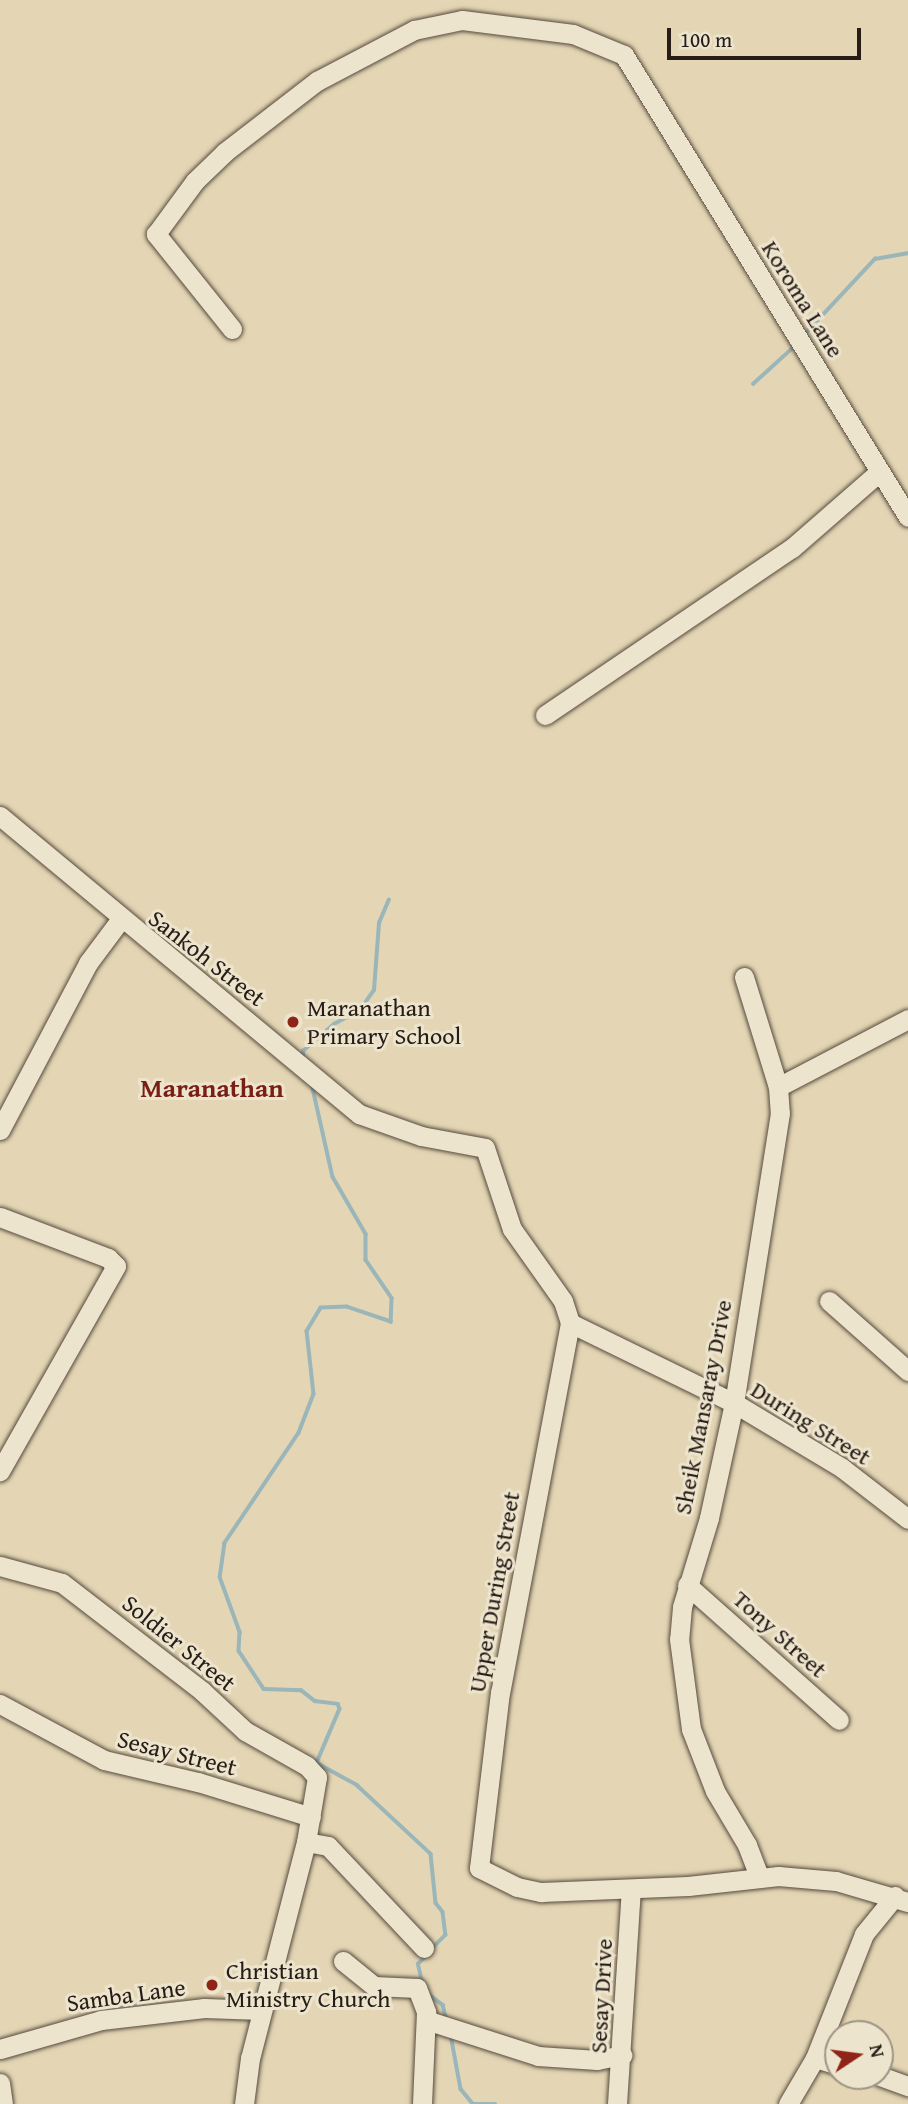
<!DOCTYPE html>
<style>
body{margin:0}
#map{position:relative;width:908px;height:2104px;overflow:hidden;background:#e4d6b4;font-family:"Gentium Book Plus",serif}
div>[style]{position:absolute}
.stream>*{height:3.5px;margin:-1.75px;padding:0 1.75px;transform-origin:1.75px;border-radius:1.75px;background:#9bb6b9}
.roads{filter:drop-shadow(0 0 2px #564a3e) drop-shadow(0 0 2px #564a3e)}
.minor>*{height:19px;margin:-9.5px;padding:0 9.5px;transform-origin:9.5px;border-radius:9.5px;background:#ede4ce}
.dots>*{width:19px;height:19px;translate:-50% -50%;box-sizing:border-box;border:4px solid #ede4ce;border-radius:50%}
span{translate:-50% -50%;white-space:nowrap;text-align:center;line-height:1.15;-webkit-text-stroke:6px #ede4ce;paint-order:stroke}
.street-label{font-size:24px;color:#271c16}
.poi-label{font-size:24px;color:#271c16}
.left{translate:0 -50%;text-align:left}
.neighbourhood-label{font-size:26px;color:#7a1f14;font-weight:700}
.north{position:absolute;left:824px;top:2020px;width:70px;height:70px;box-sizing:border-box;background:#ede4ce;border:2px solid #9e9484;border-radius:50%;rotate:77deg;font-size:19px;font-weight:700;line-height:28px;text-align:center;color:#271c16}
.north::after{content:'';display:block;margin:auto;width:24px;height:32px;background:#8f2418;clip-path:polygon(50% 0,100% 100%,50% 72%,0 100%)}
.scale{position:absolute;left:667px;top:28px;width:194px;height:32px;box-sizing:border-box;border:4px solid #271c16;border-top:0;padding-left:9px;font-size:21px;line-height:24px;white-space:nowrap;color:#271c16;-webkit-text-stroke:5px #ede4ce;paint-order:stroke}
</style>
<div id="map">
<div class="stream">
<div style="left:805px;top:334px;width:103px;rotate:-47deg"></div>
<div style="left:875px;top:259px;width:34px;rotate:-10deg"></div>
<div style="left:753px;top:384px;width:58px;rotate:-42.2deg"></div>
<div style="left:303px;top:1057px;width:6px;rotate:-90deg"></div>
<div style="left:303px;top:1051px;width:41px;rotate:-41.1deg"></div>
<div style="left:334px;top:1024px;width:30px;rotate:-28deg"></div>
<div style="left:360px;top:1010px;width:24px;rotate:-55deg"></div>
<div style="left:374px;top:990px;width:67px;rotate:-85.7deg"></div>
<div style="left:379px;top:923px;width:25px;rotate:-67deg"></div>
<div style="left:312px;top:1084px;width:95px;rotate:77.3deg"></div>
<div style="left:333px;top:1177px;width:66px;rotate:59.9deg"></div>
<div style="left:366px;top:1234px;width:26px;rotate:90deg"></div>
<div style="left:366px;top:1260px;width:46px;rotate:55.6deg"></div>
<div style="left:392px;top:1298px;width:24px;rotate:92deg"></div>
<div style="left:391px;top:1322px;width:46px;rotate:-161.2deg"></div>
<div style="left:347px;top:1307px;width:26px;rotate:178deg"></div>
<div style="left:321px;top:1308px;width:27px;rotate:121deg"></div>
<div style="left:307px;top:1331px;width:63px;rotate:83.7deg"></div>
<div style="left:314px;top:1394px;width:42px;rotate:111deg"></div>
<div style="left:299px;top:1433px;width:133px;rotate:123.9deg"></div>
<div style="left:225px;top:1543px;width:34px;rotate:98deg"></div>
<div style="left:220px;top:1577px;width:59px;rotate:70deg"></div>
<div style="left:240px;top:1632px;width:19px;rotate:93deg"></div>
<div style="left:239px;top:1651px;width:45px;rotate:56.7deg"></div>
<div style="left:264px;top:1689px;width:37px;rotate:2deg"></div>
<div style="left:301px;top:1690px;width:18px;rotate:38deg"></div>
<div style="left:315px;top:1701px;width:23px;rotate:7deg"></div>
<div style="left:338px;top:1704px;width:5px;rotate:68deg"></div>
<div style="left:340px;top:1709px;width:59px;rotate:113.1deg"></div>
<div style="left:317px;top:1763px;width:46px;rotate:28.8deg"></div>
<div style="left:357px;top:1785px;width:101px;rotate:43deg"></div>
<div style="left:431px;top:1854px;width:49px;rotate:84.2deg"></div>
<div style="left:436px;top:1903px;width:11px;rotate:52deg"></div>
<div style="left:443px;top:1912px;width:23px;rotate:83deg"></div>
<div style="left:446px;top:1935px;width:20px;rotate:135deg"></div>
<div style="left:422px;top:1982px;width:18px;rotate:-103deg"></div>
<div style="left:418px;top:1964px;width:13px;rotate:-45deg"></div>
<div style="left:428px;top:1994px;width:19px;rotate:36deg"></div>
<div style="left:443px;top:2005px;width:16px;rotate:76deg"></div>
<div style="left:451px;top:2035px;width:55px;rotate:79.5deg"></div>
<div style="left:461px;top:2089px;width:19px;rotate:51deg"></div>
<div style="left:473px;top:2104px;width:22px"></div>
</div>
<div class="roads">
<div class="minor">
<div style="left:232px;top:329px;width:122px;rotate:-128.7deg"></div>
<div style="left:156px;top:234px;width:66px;rotate:-53.7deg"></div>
<div style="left:195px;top:181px;width:42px;rotate:-44deg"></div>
<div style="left:225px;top:152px;width:116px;rotate:-37.7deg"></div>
<div style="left:317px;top:81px;width:110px;rotate:-27.7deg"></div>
<div style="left:414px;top:30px;width:49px;rotate:-11.8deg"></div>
<div style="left:462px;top:20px;width:112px;rotate:7.2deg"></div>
<div style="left:573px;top:34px;width:55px;rotate:22.4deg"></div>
<div style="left:624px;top:55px;width:542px;rotate:58.42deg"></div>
<div style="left:545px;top:715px;width:298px;rotate:-34.1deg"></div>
<div style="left:792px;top:548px;width:116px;rotate:-41.1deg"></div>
<div style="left:0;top:816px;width:467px;rotate:39.7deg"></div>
<div style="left:359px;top:1114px;width:66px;rotate:19.5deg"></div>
<div style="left:421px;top:1136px;width:65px;rotate:10.6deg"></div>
<div style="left:485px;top:1148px;width:85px;rotate:71.6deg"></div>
<div style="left:512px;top:1229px;width:88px;rotate:54.7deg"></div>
<div style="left:563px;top:1301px;width:23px;rotate:72deg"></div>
<div style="left:744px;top:977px;width:115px;rotate:72.8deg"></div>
<div style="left:778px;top:1087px;width:26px;rotate:86deg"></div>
<div style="left:780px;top:1113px;width:294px;rotate:99deg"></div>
<div style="left:734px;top:1403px;width:118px;rotate:102.3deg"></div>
<div style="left:709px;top:1518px;width:93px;rotate:106.9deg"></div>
<div style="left:682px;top:1607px;width:32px;rotate:95deg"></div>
<div style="left:679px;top:1639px;width:91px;rotate:82.4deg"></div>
<div style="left:691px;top:1729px;width:66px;rotate:68.8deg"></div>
<div style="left:715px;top:1791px;width:63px;rotate:59.3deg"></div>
<div style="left:747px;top:1845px;width:34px;rotate:69deg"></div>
<div style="left:778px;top:1087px;width:147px;rotate:-27.6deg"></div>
<div style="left:0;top:1130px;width:189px;rotate:-62.2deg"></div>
<div style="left:88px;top:963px;width:54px;rotate:-53.3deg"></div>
<div style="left:0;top:1217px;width:116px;rotate:20.8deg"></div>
<div style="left:108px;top:1258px;width:11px;rotate:45deg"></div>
<div style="left:116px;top:1266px;width:236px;rotate:119.5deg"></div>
<div style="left:829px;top:1301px;width:106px;rotate:41.5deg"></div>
<div style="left:570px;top:1323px;width:376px;rotate:100.7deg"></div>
<div style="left:500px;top:1692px;width:177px;rotate:96.8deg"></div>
<div style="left:479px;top:1868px;width:42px;rotate:26.6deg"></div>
<div style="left:517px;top:1887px;width:25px;rotate:12deg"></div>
<div style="left:541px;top:1892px;width:147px;rotate:-2.3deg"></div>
<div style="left:688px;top:1886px;width:91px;rotate:-6.3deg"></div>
<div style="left:778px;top:1876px;width:58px;rotate:4.9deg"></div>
<div style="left:836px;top:1881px;width:75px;rotate:16.3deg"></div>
<div style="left:570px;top:1323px;width:182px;rotate:26deg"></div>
<div style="left:734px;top:1403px;width:126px;rotate:31deg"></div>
<div style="left:842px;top:1468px;width:83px;rotate:37.7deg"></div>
<div style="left:0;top:1566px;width:64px;rotate:15.3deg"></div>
<div style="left:62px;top:1583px;width:177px;rotate:37.6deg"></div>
<div style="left:202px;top:1691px;width:59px;rotate:42.9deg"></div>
<div style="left:245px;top:1731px;width:71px;rotate:29.4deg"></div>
<div style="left:307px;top:1766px;width:15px;rotate:48deg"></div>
<div style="left:317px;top:1777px;width:66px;rotate:99.6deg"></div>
<div style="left:306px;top:1842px;width:223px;rotate:104.5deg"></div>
<div style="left:250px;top:2058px;width:46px;rotate:97.4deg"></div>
<div style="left:687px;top:1585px;width:203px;rotate:41.6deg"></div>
<div style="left:0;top:1704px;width:118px;rotate:28.3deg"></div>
<div style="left:104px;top:1760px;width:97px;rotate:13.2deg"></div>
<div style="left:198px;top:1782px;width:118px;rotate:17.2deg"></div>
<div style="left:306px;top:1842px;width:22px;rotate:10deg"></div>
<div style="left:328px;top:1846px;width:140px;rotate:46.7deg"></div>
<div style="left:343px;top:1961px;width:40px;rotate:39deg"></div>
<div style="left:374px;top:1986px;width:43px;rotate:2.7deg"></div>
<div style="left:417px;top:1988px;width:26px;rotate:69deg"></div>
<div style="left:426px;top:2012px;width:92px;rotate:92.5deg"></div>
<div style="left:426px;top:2020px;width:118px;rotate:17.8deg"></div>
<div style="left:538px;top:2056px;width:59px;rotate:3.9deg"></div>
<div style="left:597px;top:2060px;width:26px;rotate:-11deg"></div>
<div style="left:0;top:2049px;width:105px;rotate:-16deg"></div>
<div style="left:101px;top:2020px;width:104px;rotate:-6.6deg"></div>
<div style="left:204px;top:2008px;width:58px;rotate:2deg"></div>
<div style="left:815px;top:2058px;width:24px;rotate:17deg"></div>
<div style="left:880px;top:2076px;width:30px;rotate:20deg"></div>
<div style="left:0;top:2083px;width:21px;rotate:82deg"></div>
<div style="left:617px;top:2104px;width:215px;rotate:-86.3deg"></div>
<div style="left:788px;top:2104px;width:53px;rotate:-59.6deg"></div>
<div style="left:815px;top:2058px;width:133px;rotate:-68.4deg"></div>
<div style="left:864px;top:1934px;width:49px;rotate:-50.8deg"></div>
</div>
</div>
<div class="dots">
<div style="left:293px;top:1022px;background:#8f2418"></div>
<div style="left:212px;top:1985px;background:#8f2418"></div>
</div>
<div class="street-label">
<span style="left:803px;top:299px;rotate:58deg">Koroma Lane</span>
<span style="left:207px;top:958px;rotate:38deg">Sankoh Street</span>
<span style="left:703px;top:1407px;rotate:-79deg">Sheik Mansaray Drive</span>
<span style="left:811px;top:1423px;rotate:32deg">During Street</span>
<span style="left:494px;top:1592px;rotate:-80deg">Upper During Street</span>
<span style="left:780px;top:1634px;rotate:42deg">Tony Street</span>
<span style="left:179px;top:1643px;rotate:39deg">Soldier Street</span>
<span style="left:177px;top:1753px;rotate:14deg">Sesay Street</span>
<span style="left:126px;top:1995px;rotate:-8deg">Samba Lane</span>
<span style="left:601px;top:1996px;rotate:-87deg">Sesay Drive</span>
</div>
<div class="poi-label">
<span class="left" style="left:307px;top:1022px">Maranathan<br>Primary School</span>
<span class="left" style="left:226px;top:1985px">Christian<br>Ministry Church</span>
</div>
<div class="neighbourhood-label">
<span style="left:212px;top:1088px">Maranathan</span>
</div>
<div class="north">N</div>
<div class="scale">100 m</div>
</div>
